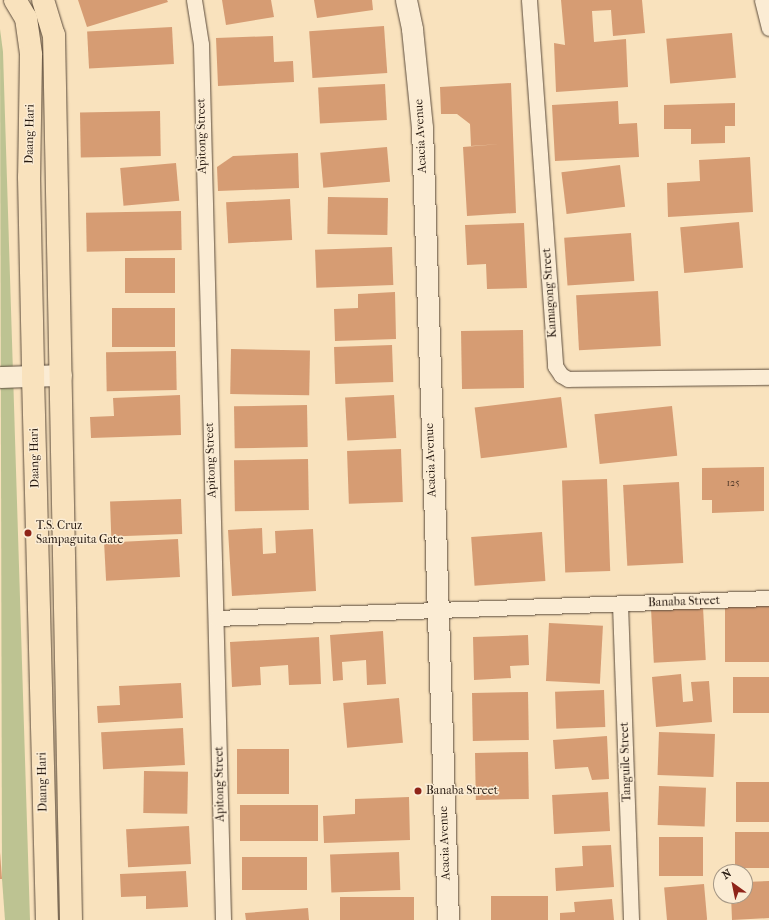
<!DOCTYPE html>
<style>
body{margin:0}
#map{position:relative;width:769px;height:920px;overflow:hidden;background:#f9e2bd;font-family:"IM FELL French Canon",serif}
div>[style]{position:absolute}
.green>*{inset:0;background:#bdc392}
.building>*{inset:0;background:#d69c73;transform-origin:0 0}
.roads{filter:drop-shadow(0 0 1px #5b4b3b) drop-shadow(0 0 1px #5b4b3b)}
.street>*{height:15px;margin:-7.5px;padding:0 7.5px;transform-origin:7.5px;border-radius:7.5px;background:#fbecd4}
.secondary>*{height:21px;margin:-10.5px;padding:0 10.5px;transform-origin:10.5px;border-radius:10.5px;background:#fbecd4}
.primary>*{height:22px;margin:-11px;padding:0 11px;transform-origin:11px;border-radius:11px;background:#f9e2bd}
.dots>*{width:11px;height:11px;translate:-50% -50%;box-sizing:border-box;border:2px solid #fbecd4;border-radius:50%}
span{translate:-50% -50%;white-space:nowrap;text-align:center;line-height:1.15;-webkit-text-stroke:3px #fbecd4;paint-order:stroke}
.number-label{font-size:10px;color:#523a29}
.number-label span{-webkit-text-stroke-width:0}
.street-label{font-size:12px;color:#261910}
.poi-label{font-size:12px;color:#261910}
.left{translate:0 -50%;text-align:left}
.north{position:absolute;left:713px;top:864px;width:40px;height:40px;box-sizing:border-box;background:#fbecd4;border:1px solid #a69886;border-radius:50%;rotate:327deg;font-size:11px;font-weight:700;line-height:16px;text-align:center;color:#261910}
.north::after{content:'';display:block;margin:auto;width:14px;height:18px;background:#8f2418;clip-path:polygon(50% 0,100% 100%,50% 72%,0 100%)}
</style>
<div id="map">
<div class="green">
<div style="clip-path:polygon(0 29px,3px 52px,30px 920px,5px 920px,2px 879px)"></div>
</div>
<div class="building">
<div style="clip-path:polygon(78px 0,167px 0,168px 2px,87px 27px)"></div>
<div style="clip-path:polygon(222px 0,271px 0,274px 17px,226px 25px)"></div>
<div style="clip-path:polygon(314px 0,372px 0,373px 10px,317px 18px)"></div>
<div style="clip-path:polygon(561px 0,642px 0,645px 33px,613px 36px,611px 10px,592px 11px,594px 42px,626px 39px,628px 87px,556px 92px,554px 43px,565px 45px)"></div>
<div style="left:384px;top:26px;width:47px;height:75px;rotate:86deg"></div>
<div style="left:172px;top:27px;width:37px;height:85px;rotate:87deg"></div>
<div style="left:732px;top:33px;width:45px;height:66px;rotate:85deg"></div>
<div style="clip-path:polygon(273px 36px,274px 62px,293px 61px,294px 82px,218px 86px,216px 38px)"></div>
<div style="clip-path:polygon(511px 83px,516px 213px,467px 216px,463px 147px,500px 144px,471px 146px,470px 124px,457px 114px,441px 114px,440px 87px)"></div>
<div style="left:385px;top:84px;width:36px;height:67px;rotate:87deg"></div>
<div style="clip-path:polygon(618px 101px,619px 124px,637px 123px,639px 157px,555px 161px,552px 105px)"></div>
<div style="clip-path:polygon(735px 103px,735px 126px,725px 126px,725px 143px,691px 144px,691px 129px,664px 129px,664px 105px)"></div>
<div style="left:160px;top:111px;width:45px;height:80px;rotate:89deg"></div>
<div style="left:387px;top:147px;width:35px;height:67px;rotate:85deg"></div>
<div style="clip-path:polygon(298px 153px,299px 188px,218px 191px,217px 167px,233px 156px)"></div>
<div style="clip-path:polygon(750px 157px,753px 212px,668px 217px,667px 183px,700px 181px,699px 160px)"></div>
<div style="left:176px;top:163px;width:38px;height:56px;rotate:85deg"></div>
<div style="left:620px;top:165px;width:42px;height:59px;rotate:83deg"></div>
<div style="left:328px;top:197px;width:60px;height:37px;rotate:1deg"></div>
<div style="left:290px;top:199px;width:41px;height:64px;rotate:87deg"></div>
<div style="left:181px;top:211px;width:39px;height:95px;rotate:89deg"></div>
<div style="left:739px;top:222px;width:46px;height:59px;rotate:85deg"></div>
<div style="clip-path:polygon(524px 223px,527px 288px,487px 289px,486px 264px,467px 265px,465px 225px)"></div>
<div style="left:631px;top:233px;width:48px;height:67px;rotate:86deg"></div>
<div style="left:392px;top:247px;width:38px;height:77px;rotate:88deg"></div>
<div style="left:175px;top:258px;width:35px;height:50px;rotate:90deg"></div>
<div style="left:658px;top:291px;width:55px;height:82px;rotate:87deg"></div>
<div style="clip-path:polygon(395px 292px,396px 339px,335px 341px,334px 309px,358px 308px,358px 294px)"></div>
<div style="left:112px;top:308px;width:63px;height:39px"></div>
<div style="left:523px;top:330px;width:58px;height:62px;rotate:89deg"></div>
<div style="left:392px;top:345px;width:37px;height:58px;rotate:88deg"></div>
<div style="left:231px;top:349px;width:79px;height:45px;rotate:1deg"></div>
<div style="left:176px;top:351px;width:39px;height:70px;rotate:89deg"></div>
<div style="clip-path:polygon(180px 395px,181px 435px,91px 438px,90px 417px,114px 416px,113px 398px)"></div>
<div style="left:394px;top:395px;width:43px;height:49px;rotate:87deg"></div>
<div style="left:561px;top:397px;width:51px;height:87px;rotate:83deg"></div>
<div style="left:307px;top:405px;width:42px;height:73px;rotate:89deg"></div>
<div style="left:672px;top:406px;width:50px;height:78px;rotate:84deg"></div>
<div style="left:401px;top:449px;width:53px;height:54px;rotate:88deg"></div>
<div style="left:308px;top:459px;width:51px;height:74px;rotate:89deg"></div>
<div style="clip-path:polygon(764px 467px,764px 511px,712px 513px,712px 500px,702px 500px,702px 468px)"></div>
<div style="left:607px;top:479px;width:92px;height:45px;rotate:88deg"></div>
<div style="left:679px;top:482px;width:81px;height:56px;rotate:87deg"></div>
<div style="left:181px;top:499px;width:35px;height:71px;rotate:88deg"></div>
<div style="clip-path:polygon(262px 528px,263px 554px,276px 553px,275px 531px,313px 529px,316px 591px,232px 596px,228px 530px)"></div>
<div style="left:542px;top:532px;width:49px;height:71px;rotate:86deg"></div>
<div style="left:178px;top:539px;width:38px;height:74px;rotate:87deg"></div>
<div style="left:769px;top:603px;width:59px;height:44px;rotate:90deg"></div>
<div style="left:703px;top:607px;width:53px;height:52px;rotate:87deg"></div>
<div style="left:549px;top:623px;width:54px;height:58px;rotate:3deg"></div>
<div style="clip-path:polygon(383px 631px,386px 684px,367px 685px,366px 660px,342px 662px,343px 680px,333px 681px,330px 635px)"></div>
<div style="clip-path:polygon(528px 635px,529px 665px,510px 666px,511px 678px,474px 680px,473px 637px)"></div>
<div style="clip-path:polygon(319px 637px,321px 684px,289px 685px,288px 665px,260px 667px,261px 685px,232px 687px,230px 642px)"></div>
<div style="clip-path:polygon(681px 674px,683px 702px,693px 701px,691px 682px,709px 681px,712px 722px,656px 727px,652px 677px)"></div>
<div style="left:769px;top:677px;width:36px;height:36px;rotate:90deg"></div>
<div style="clip-path:polygon(181px 683px,183px 718px,98px 723px,97px 706px,120px 705px,119px 686px)"></div>
<div style="left:604px;top:690px;width:37px;height:49px;rotate:88deg"></div>
<div style="left:528px;top:692px;width:48px;height:56px;rotate:89deg"></div>
<div style="left:399px;top:698px;width:45px;height:56px;rotate:85deg"></div>
<div style="left:183px;top:728px;width:37px;height:82px;rotate:87deg"></div>
<div style="left:659px;top:732px;width:56px;height:43px;rotate:2deg"></div>
<div style="clip-path:polygon(607px 736px,609px 779px,592px 780px,588px 767px,555px 769px,553px 740px)"></div>
<div style="left:289px;top:749px;width:45px;height:52px;rotate:90deg"></div>
<div style="left:528px;top:752px;width:47px;height:53px;rotate:89deg"></div>
<div style="left:144px;top:771px;width:44px;height:42px;rotate:1deg"></div>
<div style="left:769px;top:782px;width:40px;height:33px;rotate:90deg"></div>
<div style="left:659px;top:786px;width:47px;height:39px;rotate:2deg"></div>
<div style="left:608px;top:792px;width:39px;height:56px;rotate:87deg"></div>
<div style="clip-path:polygon(409px 797px,410px 840px,324px 843px,323px 816px,355px 814px,355px 799px)"></div>
<div style="left:240px;top:805px;width:78px;height:36px"></div>
<div style="left:189px;top:826px;width:38px;height:63px;rotate:87deg"></div>
<div style="left:769px;top:832px;width:36px;height:34px;rotate:90deg"></div>
<div style="left:703px;top:837px;width:39px;height:44px;rotate:90deg"></div>
<div style="clip-path:polygon(611px 845px,614px 887px,556px 891px,555px 868px,583px 866px,582px 846px)"></div>
<div style="clip-path:polygon(0 852px,2px 879px,0 879px)"></div>
<div style="left:399px;top:852px;width:38px;height:69px;rotate:88deg"></div>
<div style="left:242px;top:857px;width:65px;height:33px"></div>
<div style="clip-path:polygon(186px 871px,188px 907px,146px 909px,146px 896px,121px 897px,120px 874px)"></div>
<div style="clip-path:polygon(769px 881px,769px 918px,732px 920px,731px 896px,745px 896px,745px 882px)"></div>
<div style="left:704px;top:884px;width:36px;height:40px;rotate:85deg"></div>
<div style="left:491px;top:896px;width:57px;height:24px"></div>
<div style="left:414px;top:897px;width:23px;height:74px;rotate:90deg"></div>
<div style="clip-path:polygon(612px 899px,614px 920px,560px 920px,560px 913px,575px 912px,574px 902px)"></div>
<div style="clip-path:polygon(308px 908px,309px 920px,246px 920px,245px 913px)"></div>
</div>
<div class="roads">
<div class="street">
<div style="left:194px;top:0;width:45px;rotate:81deg"></div>
<div style="left:201px;top:44px;width:876px;rotate:88.56deg"></div>
<div style="left:529px;top:0;width:367px;rotate:85.9deg"></div>
<div style="left:555px;top:366px;width:11px;rotate:56deg"></div>
<div style="left:561px;top:375px;width:8px;rotate:30deg"></div>
<div style="left:568px;top:379px;width:201px;rotate:-0.6deg"></div>
<div style="left:762px;top:0;width:29px;rotate:76deg"></div>
<div style="left:620px;top:604px;width:316px;rotate:88deg"></div>
<div style="left:216px;top:618px;width:553px;rotate:-2.07deg"></div>
</div>
<div class="secondary">
<div style="left:406px;top:0;width:30px;rotate:78deg"></div>
<div style="left:412px;top:29px;width:100px;rotate:84.2deg"></div>
<div style="left:422px;top:128px;width:792px;rotate:88.12deg"></div>
<div style="left:0;top:377px;width:61px;rotate:-1.9deg"></div>
</div>
<div class="primary">
<div style="left:15px;top:0;width:21px;rotate:59deg"></div>
<div style="left:26px;top:18px;width:37px;rotate:82deg"></div>
<div style="left:31px;top:55px;width:122px;rotate:90.9deg"></div>
<div style="left:29px;top:177px;width:199px;rotate:88.8deg"></div>
<div style="left:33px;top:376px;width:544px;rotate:88.53deg"></div>
<div style="left:43px;top:0;width:37px;rotate:73deg"></div>
<div style="left:54px;top:35px;width:885px;rotate:88.9deg"></div>
</div>
</div>
<div class="dots">
<div style="left:28px;top:533px;background:#8f2418"></div>
<div style="left:418px;top:791px;background:#8f2418"></div>
</div>
<div class="number-label">
<span style="left:733px;top:484px">125</span>
</div>
<div class="street-label">
<span style="left:30px;top:134px;rotate:-89deg">Daang Hari</span>
<span style="left:202px;top:136px;rotate:-91deg">Apitong Street</span>
<span style="left:421px;top:136px;rotate:-93deg">Acacia Avenue</span>
<span style="left:550px;top:293px;rotate:-94deg">Kamagong Street</span>
<span style="left:35px;top:458px;rotate:-91deg">Daang Hari</span>
<span style="left:211px;top:460px;rotate:-92deg">Apitong Street</span>
<span style="left:431px;top:460px;rotate:-92deg">Acacia Avenue</span>
<span style="left:684px;top:602px;rotate:-2deg">Banaba Street</span>
<span style="left:626px;top:762px;rotate:-92deg">Tanguile Street</span>
<span style="left:43px;top:782px;rotate:-91deg">Daang Hari</span>
<span style="left:220px;top:784px;rotate:-91deg">Apitong Street</span>
<span style="left:445px;top:843px;rotate:-92deg">Acacia Avenue</span>
</div>
<div class="poi-label">
<span class="left" style="left:36px;top:533px">T.S. Cruz<br>Sampaguita Gate</span>
<span class="left" style="left:426px;top:791px">Banaba Street</span>
</div>
<div class="north">N</div>
</div>
